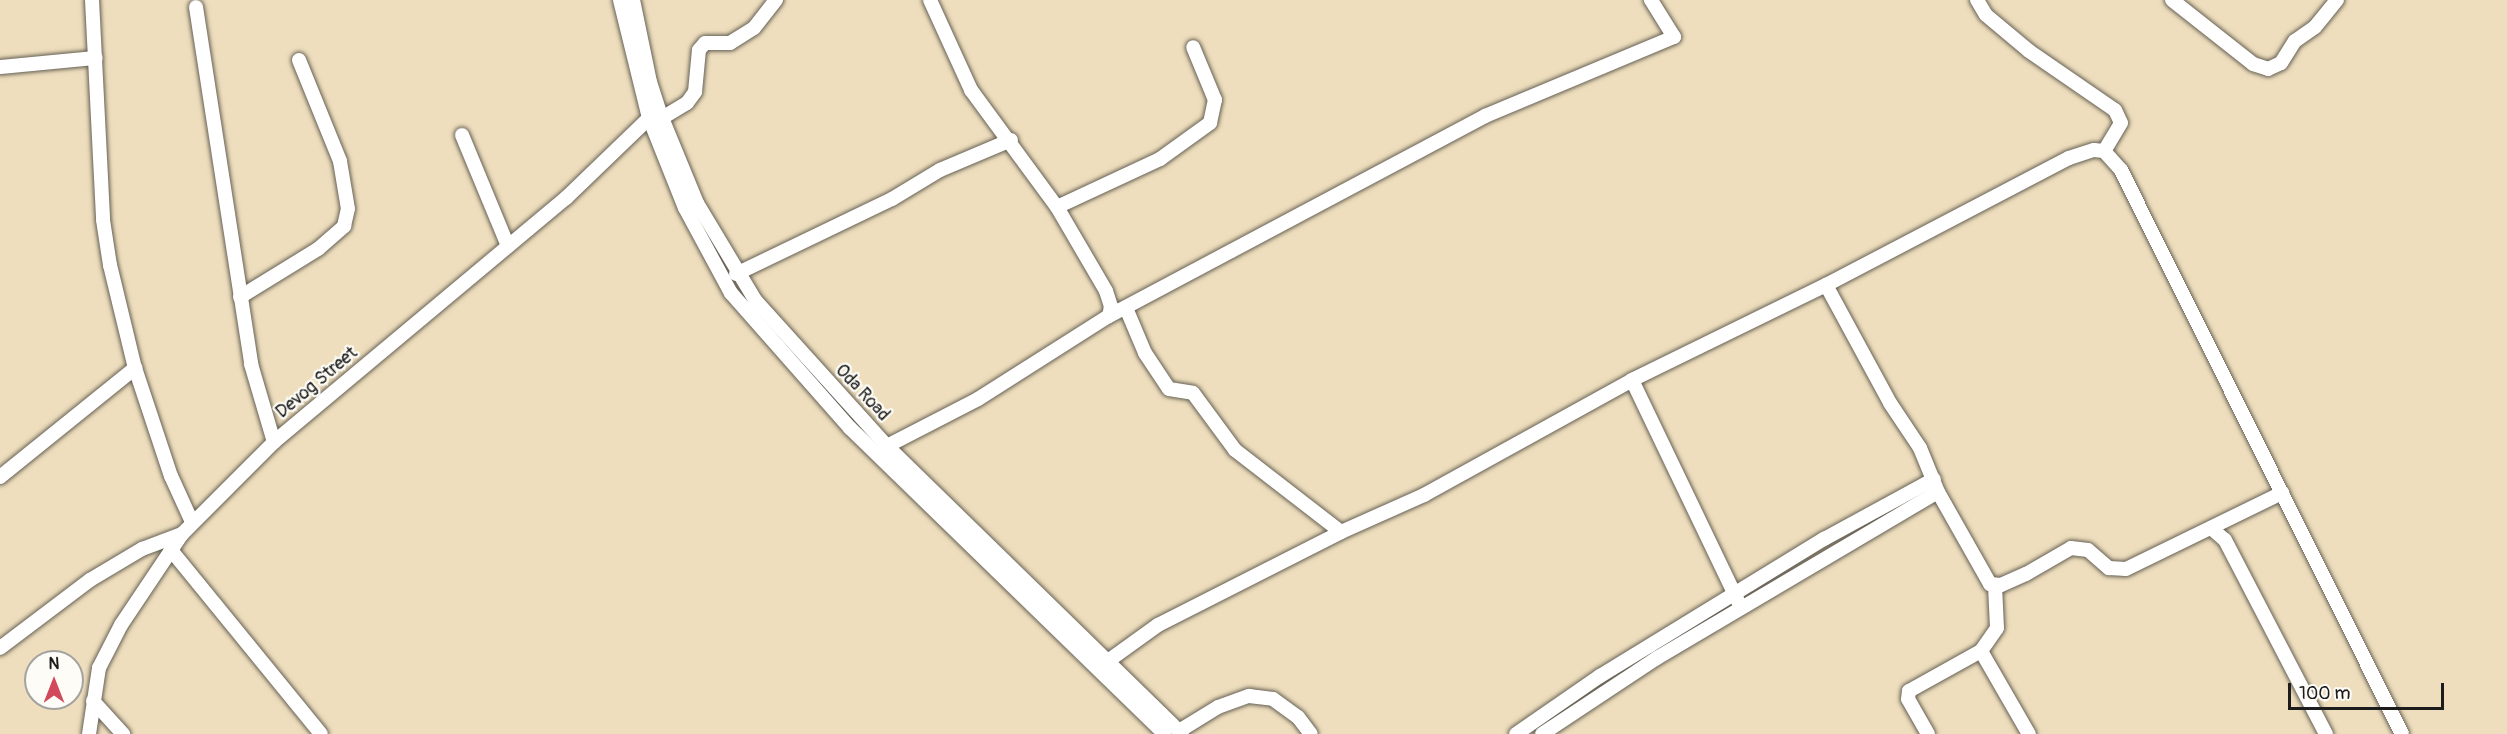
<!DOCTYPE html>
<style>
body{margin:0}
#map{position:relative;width:2507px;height:734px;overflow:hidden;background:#eedebd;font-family:Pangolin,sans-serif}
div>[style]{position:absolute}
.roads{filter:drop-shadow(0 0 2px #666054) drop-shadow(0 0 2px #666054)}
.minor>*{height:14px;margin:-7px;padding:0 7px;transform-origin:7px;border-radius:7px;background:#fff}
span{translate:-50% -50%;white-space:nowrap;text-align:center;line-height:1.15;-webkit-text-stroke:4.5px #fdfcf7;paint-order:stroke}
.street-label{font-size:18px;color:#1c1c1c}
.north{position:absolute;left:24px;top:650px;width:60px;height:60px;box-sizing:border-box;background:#fdfcf7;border:2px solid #a3a29f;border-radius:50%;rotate:0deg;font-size:16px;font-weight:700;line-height:24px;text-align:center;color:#1c1c1c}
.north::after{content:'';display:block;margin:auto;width:21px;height:27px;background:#d1495b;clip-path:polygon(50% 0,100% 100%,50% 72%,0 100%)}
.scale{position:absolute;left:2288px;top:683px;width:156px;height:27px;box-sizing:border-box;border:3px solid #1c1c1c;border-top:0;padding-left:8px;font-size:18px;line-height:21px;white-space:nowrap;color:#1c1c1c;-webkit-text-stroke:4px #fdfcf7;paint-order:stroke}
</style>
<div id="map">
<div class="roads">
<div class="minor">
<div style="left:92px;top:0;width:220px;rotate:87.1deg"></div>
<div style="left:103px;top:220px;width:46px;rotate:81.2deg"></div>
<div style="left:110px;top:265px;width:106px;rotate:76.4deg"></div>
<div style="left:135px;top:368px;width:114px;rotate:71.6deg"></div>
<div style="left:171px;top:476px;width:51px;rotate:65.5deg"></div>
<div style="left:620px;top:0;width:122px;rotate:76.2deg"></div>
<div style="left:649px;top:118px;width:97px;rotate:68.2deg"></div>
<div style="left:685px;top:208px;width:97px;rotate:61.6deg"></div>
<div style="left:731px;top:293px;width:180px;rotate:48.6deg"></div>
<div style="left:850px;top:428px;width:439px;rotate:44.2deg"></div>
<div style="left:633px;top:0;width:84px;rotate:78.3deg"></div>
<div style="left:650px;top:82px;width:38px;rotate:72deg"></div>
<div style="left:662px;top:118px;width:92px;rotate:67.6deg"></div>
<div style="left:697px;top:203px;width:113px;rotate:59.1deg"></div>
<div style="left:755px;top:300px;width:197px;rotate:47.9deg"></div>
<div style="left:887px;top:446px;width:412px;rotate:44.3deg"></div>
<div style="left:930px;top:0;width:99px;rotate:65.5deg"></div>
<div style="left:971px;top:90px;width:145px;rotate:53.7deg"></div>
<div style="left:1057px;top:207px;width:97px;rotate:59.7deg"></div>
<div style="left:1106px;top:291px;width:16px;rotate:72deg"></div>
<div style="left:1111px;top:306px;width:10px;rotate:101deg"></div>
<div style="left:1977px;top:0;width:17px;rotate:59deg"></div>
<div style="left:1986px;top:15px;width:56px;rotate:39.9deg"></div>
<div style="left:2029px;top:51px;width:104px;rotate:34.5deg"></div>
<div style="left:2115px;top:110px;width:14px;rotate:65deg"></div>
<div style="left:2121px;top:123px;width:33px;rotate:121deg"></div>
<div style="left:2172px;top:0;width:103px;rotate:38.3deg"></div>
<div style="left:2253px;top:64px;width:16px;rotate:18deg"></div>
<div style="left:2268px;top:69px;width:14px;rotate:-25deg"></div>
<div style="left:2281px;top:63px;width:26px;rotate:-58deg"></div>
<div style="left:2295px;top:41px;width:24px;rotate:-35deg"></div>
<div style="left:2315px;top:27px;width:35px;rotate:-51deg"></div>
<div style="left:196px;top:7px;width:361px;rotate:81.2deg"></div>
<div style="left:251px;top:364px;width:81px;rotate:73.6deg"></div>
<div style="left:0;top:67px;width:96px;rotate:-5.4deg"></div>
<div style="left:662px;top:118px;width:29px;rotate:-31deg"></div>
<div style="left:687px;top:103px;width:14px;rotate:-54deg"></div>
<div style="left:695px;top:92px;width:42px;rotate:-84.6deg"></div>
<div style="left:699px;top:50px;width:9px;rotate:-49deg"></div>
<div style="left:705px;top:43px;width:25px"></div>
<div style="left:730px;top:43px;width:28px;rotate:-32deg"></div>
<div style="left:754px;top:28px;width:36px;rotate:-52deg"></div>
<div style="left:462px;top:135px;width:120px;rotate:67.5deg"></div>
<div style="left:1057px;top:207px;width:114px;rotate:-25deg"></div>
<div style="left:1160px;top:159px;width:62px;rotate:-35.8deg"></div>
<div style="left:1210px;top:123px;width:24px;rotate:-78deg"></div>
<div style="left:1215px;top:100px;width:57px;rotate:-112.5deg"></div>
<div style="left:736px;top:274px;width:173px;rotate:-25.7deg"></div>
<div style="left:892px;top:199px;width:56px;rotate:-31.1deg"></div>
<div style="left:940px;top:170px;width:77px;rotate:-22.9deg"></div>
<div style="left:1826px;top:285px;width:134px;rotate:61.5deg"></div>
<div style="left:1890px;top:403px;width:54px;rotate:56.3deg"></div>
<div style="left:1920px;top:448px;width:48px;rotate:67.8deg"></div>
<div style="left:1938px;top:492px;width:106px;rotate:60.5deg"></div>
<div style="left:1990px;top:584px;width:11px;rotate:5deg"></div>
<div style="left:2001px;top:585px;width:27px;rotate:-24deg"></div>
<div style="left:2026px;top:574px;width:52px;rotate:-30deg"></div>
<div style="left:2071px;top:548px;width:17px;rotate:7deg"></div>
<div style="left:2088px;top:550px;width:28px;rotate:41deg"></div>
<div style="left:2109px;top:568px;width:17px;rotate:3deg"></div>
<div style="left:2126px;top:569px;width:174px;rotate:-26deg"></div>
<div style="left:240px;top:297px;width:92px;rotate:-31.6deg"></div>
<div style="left:318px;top:249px;width:35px;rotate:-41deg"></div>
<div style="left:344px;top:226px;width:17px;rotate:-77deg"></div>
<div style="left:348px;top:209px;width:49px;rotate:-99.5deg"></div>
<div style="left:340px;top:161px;width:109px;rotate:-112.1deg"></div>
<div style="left:1126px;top:308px;width:49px;rotate:67.1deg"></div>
<div style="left:1145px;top:353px;width:43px;rotate:56.3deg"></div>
<div style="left:1169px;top:389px;width:24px;rotate:9deg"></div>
<div style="left:1193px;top:393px;width:71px;rotate:53.6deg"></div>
<div style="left:1235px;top:450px;width:134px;rotate:37.7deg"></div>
<div style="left:1632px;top:380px;width:247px;rotate:64.4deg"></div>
<div style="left:887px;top:446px;width:102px;rotate:-27.3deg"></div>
<div style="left:978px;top:399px;width:155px;rotate:-32.4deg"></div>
<div style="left:1109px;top:316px;width:426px;rotate:-28deg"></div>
<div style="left:1485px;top:116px;width:205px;rotate:-22.7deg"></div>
<div style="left:1674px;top:37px;width:44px;rotate:-121.9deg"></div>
<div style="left:0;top:477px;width:174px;rotate:-38.9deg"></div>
<div style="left:2211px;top:528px;width:18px;rotate:41deg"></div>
<div style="left:2225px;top:540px;width:219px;rotate:62.5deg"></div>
<div style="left:171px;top:550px;width:237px;rotate:50.8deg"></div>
<div style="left:0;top:648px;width:113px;rotate:-37.1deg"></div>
<div style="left:90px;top:580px;width:61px;rotate:-30.8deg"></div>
<div style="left:142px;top:549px;width:43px;rotate:-20.6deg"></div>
<div style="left:1981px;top:651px;width:96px;rotate:60deg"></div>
<div style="left:1108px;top:661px;width:62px;rotate:-35.8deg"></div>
<div style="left:1158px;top:625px;width:205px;rotate:-26.9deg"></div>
<div style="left:1341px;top:532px;width:91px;rotate:-24deg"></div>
<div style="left:1424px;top:495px;width:238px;rotate:-28.9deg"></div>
<div style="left:1632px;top:380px;width:216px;rotate:-26.1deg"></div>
<div style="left:1826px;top:285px;width:274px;rotate:-27.6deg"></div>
<div style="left:2069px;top:158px;width:26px;rotate:-18deg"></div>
<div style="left:2094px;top:150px;width:10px;rotate:6deg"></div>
<div style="left:2104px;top:151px;width:25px;rotate:48deg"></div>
<div style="left:2121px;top:170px;width:630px;rotate:63.52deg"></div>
<div style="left:93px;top:701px;width:45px;rotate:47.7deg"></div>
<div style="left:1179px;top:731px;width:46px;rotate:-31.6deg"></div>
<div style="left:1218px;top:707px;width:33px;rotate:-20deg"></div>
<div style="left:1249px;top:696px;width:24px;rotate:7deg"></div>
<div style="left:1273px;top:699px;width:31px;rotate:36deg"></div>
<div style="left:1298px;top:717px;width:21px;rotate:53deg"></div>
<div style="left:89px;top:734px;width:67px;rotate:-81.4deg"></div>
<div style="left:99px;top:668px;width:48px;rotate:-62.9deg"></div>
<div style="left:121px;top:625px;width:110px;rotate:-56.2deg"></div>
<div style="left:182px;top:534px;width:130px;rotate:-45deg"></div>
<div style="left:274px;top:442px;width:381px;rotate:-39.9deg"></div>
<div style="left:566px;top:198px;width:115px;rotate:-43.9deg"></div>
<div style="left:1516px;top:734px;width:102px;rotate:-34.6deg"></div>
<div style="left:1600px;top:676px;width:263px;rotate:-31.5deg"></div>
<div style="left:1824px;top:539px;width:125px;rotate:-28.6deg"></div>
<div style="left:1542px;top:734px;width:138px;rotate:-33.5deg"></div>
<div style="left:1657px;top:658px;width:326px;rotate:-30.6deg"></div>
<div style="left:1928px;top:734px;width:40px;rotate:-119.7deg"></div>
<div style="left:1908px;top:699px;width:8px;rotate:-83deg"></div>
<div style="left:1909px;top:691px;width:82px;rotate:-29.1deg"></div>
<div style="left:1981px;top:651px;width:28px;rotate:-55deg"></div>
<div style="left:1997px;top:628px;width:43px;rotate:-92.7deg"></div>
</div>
</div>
<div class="street-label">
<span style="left:317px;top:383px;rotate:-40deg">Devog Street</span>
<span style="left:862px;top:393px;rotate:47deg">Oda Road</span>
</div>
<div class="north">N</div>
<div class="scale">100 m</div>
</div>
